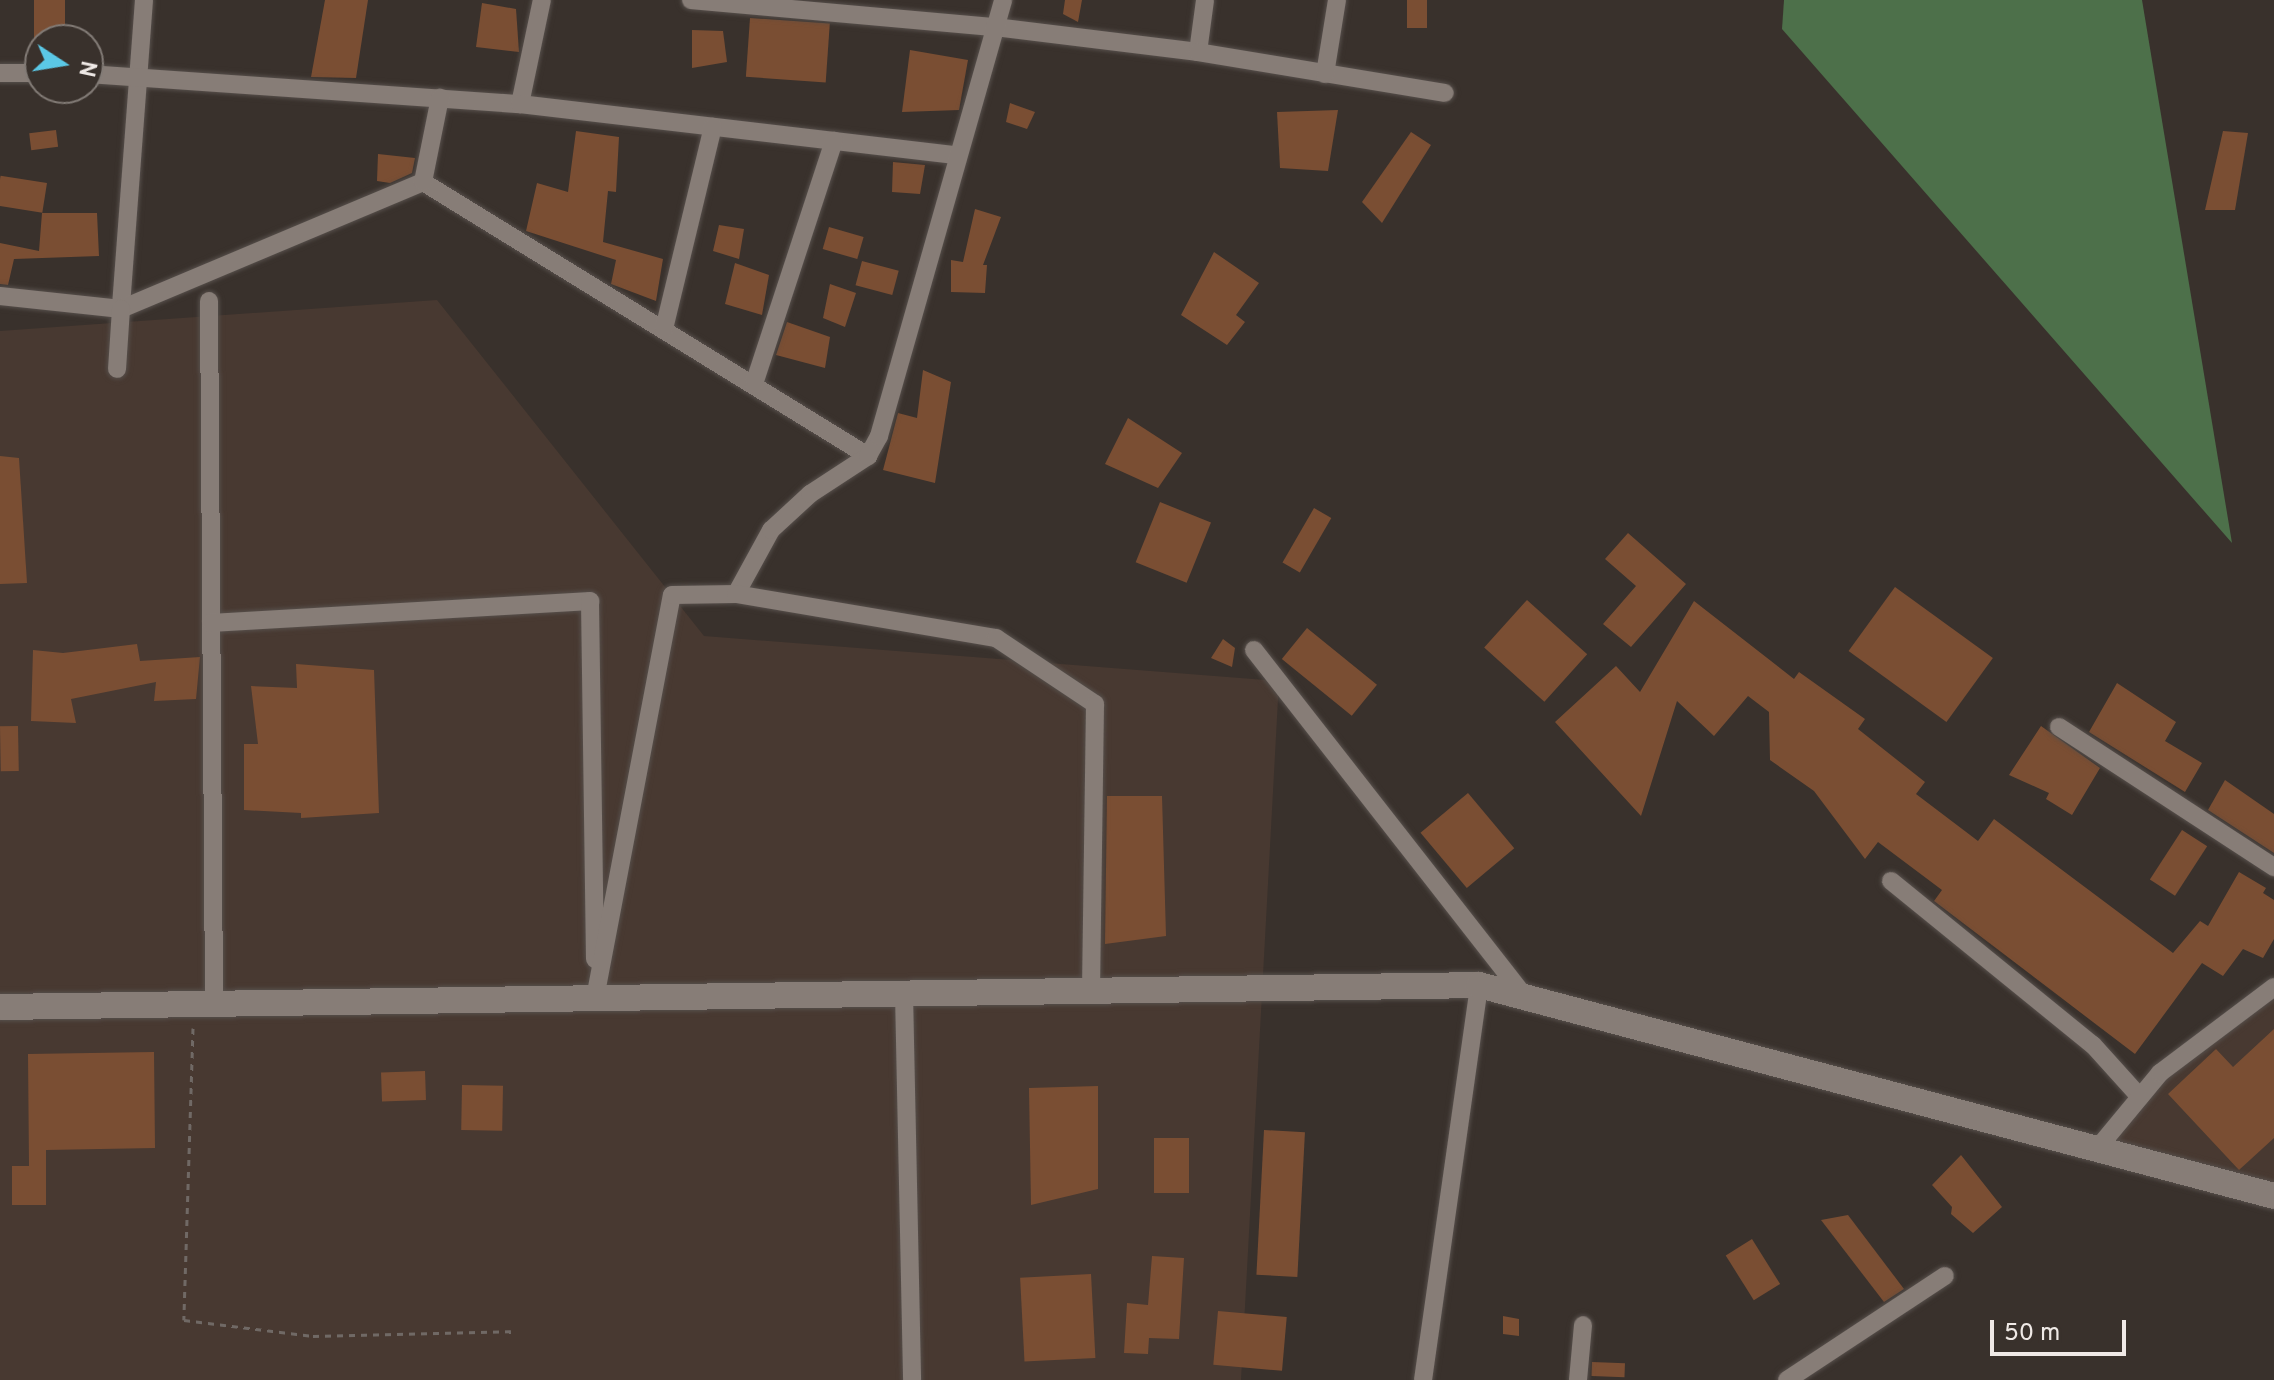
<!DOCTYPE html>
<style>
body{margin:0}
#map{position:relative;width:2274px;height:1380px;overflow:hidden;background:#39312c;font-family:Overpass,sans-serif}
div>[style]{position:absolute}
.built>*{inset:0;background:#483931}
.forest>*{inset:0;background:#4d704a}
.building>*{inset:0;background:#7a4e33;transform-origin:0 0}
.path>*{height:3px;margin-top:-1.5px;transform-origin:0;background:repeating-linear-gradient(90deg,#706965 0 6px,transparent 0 12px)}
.roads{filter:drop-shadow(0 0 2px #564f4b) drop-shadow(0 0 2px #564f4b)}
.minor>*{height:18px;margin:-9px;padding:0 9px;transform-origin:9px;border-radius:9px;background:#877d77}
.secondary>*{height:26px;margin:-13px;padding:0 13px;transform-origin:13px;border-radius:13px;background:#877d77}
span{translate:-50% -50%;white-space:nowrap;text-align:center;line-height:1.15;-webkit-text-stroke:6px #39312c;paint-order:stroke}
.north{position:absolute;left:24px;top:24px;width:80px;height:80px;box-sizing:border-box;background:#39312c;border:2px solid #827b76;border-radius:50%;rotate:102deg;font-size:22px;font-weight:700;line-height:32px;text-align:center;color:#efe9e6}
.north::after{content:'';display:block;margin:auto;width:28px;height:36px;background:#5bc8e6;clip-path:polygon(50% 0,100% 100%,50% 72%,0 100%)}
.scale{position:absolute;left:1990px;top:1320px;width:136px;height:36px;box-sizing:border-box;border:4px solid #efe9e6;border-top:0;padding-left:10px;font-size:24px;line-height:28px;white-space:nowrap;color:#efe9e6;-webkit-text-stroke:6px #39312c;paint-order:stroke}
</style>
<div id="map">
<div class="built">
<div style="clip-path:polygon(437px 300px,704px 636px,1279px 681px,1241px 1380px,0 1380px,0 331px)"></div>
<div style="clip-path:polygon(2274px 987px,2274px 1196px,2097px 1149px,2160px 1073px)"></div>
</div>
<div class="forest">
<div style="clip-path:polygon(1784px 0,2142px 0,2232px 543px,1782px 29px)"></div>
</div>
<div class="building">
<div style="left:34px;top:0;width:31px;height:40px"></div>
<div style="clip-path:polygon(325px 0,368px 0,356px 78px,311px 77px)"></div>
<div style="clip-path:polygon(1065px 0,1082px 0,1078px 22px,1063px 14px)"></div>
<div style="left:1407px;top:0;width:20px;height:28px"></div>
<div style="clip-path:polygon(482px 3px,516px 9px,519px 52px,476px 47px)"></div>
<div style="left:750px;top:18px;width:80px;height:59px;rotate:4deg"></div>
<div style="clip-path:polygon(692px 30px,723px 31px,727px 62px,692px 68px)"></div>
<div style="clip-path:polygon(910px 50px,968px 60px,959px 110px,902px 112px)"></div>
<div style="clip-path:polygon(1010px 103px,1035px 112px,1027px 129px,1006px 122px)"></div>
<div style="clip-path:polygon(1338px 110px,1328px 171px,1280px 168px,1277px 112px)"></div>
<div style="left:56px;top:130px;width:17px;height:27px;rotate:83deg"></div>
<div style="clip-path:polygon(576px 131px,619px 137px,616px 192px,608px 191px,603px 242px,663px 259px,656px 301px,611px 284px,616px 260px,526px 231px,537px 183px,568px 192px)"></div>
<div style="clip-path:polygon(2223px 131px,2248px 133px,2235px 210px,2205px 210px)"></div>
<div style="clip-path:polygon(1411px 132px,1431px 145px,1382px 223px,1362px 202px)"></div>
<div style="clip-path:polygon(378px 154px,415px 158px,412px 173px,390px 183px,377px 181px)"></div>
<div style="clip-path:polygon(893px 162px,925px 165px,920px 194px,892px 192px)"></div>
<div style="left:47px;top:183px;width:30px;height:47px;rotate:99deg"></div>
<div style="clip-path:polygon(975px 209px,1001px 217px,983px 265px,987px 265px,985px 293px,951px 292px,951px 260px,963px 262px)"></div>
<div style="clip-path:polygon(42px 213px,97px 213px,99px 256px,14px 259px,8px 285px,0 284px,0 243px,39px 251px)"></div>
<div style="clip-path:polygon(719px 225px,744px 229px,739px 259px,713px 251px)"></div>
<div style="left:829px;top:227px;width:36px;height:23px;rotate:16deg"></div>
<div style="clip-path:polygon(1214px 252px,1259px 283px,1236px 315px,1245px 322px,1227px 345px,1181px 315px)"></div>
<div style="left:862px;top:261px;width:38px;height:25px;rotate:15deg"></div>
<div style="clip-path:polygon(735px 263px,769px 275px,762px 315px,725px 304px)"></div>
<div style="clip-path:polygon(830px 284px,856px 293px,845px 327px,823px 318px)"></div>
<div style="clip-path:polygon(787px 322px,830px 337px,825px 368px,776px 355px)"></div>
<div style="clip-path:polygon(923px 370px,951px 382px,935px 483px,883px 470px,898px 413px,917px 418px)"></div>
<div style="clip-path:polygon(1128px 418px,1182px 453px,1158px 488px,1105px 464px)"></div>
<div style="clip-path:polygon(0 456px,19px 458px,27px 583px,0 584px)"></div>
<div style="left:1160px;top:502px;width:55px;height:65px;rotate:22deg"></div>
<div style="left:1314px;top:508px;width:20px;height:63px;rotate:30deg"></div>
<div style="clip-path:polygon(1628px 533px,1686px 584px,1631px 647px,1603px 624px,1636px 586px,1605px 559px)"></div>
<div style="left:1895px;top:587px;width:121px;height:79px;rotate:36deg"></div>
<div style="left:1527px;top:600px;width:81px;height:64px;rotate:42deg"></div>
<div style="clip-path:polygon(1694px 601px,1794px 679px,1799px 672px,1865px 719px,1858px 729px,1925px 782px,1916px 794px,1978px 841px,1994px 819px,2173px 953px,2200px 921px,2208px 926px,2239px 872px,2266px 888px,2263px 893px,2274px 900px,2274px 939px,2263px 958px,2243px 949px,2223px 976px,2202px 963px,2135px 1054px,1934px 901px,1942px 890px,1878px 842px,1865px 859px,1814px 791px,1770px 760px,1769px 712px,1748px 696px,1714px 736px,1677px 701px,1641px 816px,1555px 722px,1616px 666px,1640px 692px)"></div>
<div style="left:1307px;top:628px;width:90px;height:40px;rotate:39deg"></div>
<div style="clip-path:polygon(1223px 639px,1235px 648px,1232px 667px,1211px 658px)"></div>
<div style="clip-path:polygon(137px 644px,140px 661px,200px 657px,196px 699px,154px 701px,156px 682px,71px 699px,76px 723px,31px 721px,33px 650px,63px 653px)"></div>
<div style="clip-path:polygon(296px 664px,374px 670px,379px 813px,301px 818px,301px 813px,244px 810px,244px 744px,258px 744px,251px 686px,297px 688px)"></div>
<div style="clip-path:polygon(2117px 683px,2176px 722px,2165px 741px,2202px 763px,2185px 792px,2089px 732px)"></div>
<div style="left:18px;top:726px;width:45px;height:18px;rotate:89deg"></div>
<div style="clip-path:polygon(2041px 726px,2100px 768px,2072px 815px,2046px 799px,2049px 793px,2009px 775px)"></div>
<div style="clip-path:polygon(2225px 780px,2274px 814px,2274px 853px,2208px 810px)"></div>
<div style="left:1468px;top:793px;width:72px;height:62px;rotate:50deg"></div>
<div style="clip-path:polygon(1107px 796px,1162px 796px,1166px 936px,1105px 944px)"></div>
<div style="left:2182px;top:830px;width:30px;height:59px;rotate:33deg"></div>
<div style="clip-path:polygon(2274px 1029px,2274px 1138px,2239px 1170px,2168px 1094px,2216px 1049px,2233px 1067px)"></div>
<div style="clip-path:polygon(154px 1052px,155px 1148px,46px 1150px,46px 1205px,12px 1205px,12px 1166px,29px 1166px,28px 1054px)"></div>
<div style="left:425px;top:1071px;width:29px;height:44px;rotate:88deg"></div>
<div style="left:462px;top:1085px;width:41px;height:45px;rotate:1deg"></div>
<div style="clip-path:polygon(1098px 1086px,1098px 1189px,1031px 1205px,1029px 1088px)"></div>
<div style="left:1264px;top:1130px;width:41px;height:145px;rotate:3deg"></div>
<div style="left:1154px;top:1138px;width:35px;height:55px"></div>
<div style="clip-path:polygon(1961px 1155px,2002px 1207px,1973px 1233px,1951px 1214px,1952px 1207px,1932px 1185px)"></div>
<div style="clip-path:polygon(1848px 1215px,1904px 1289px,1884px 1302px,1821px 1220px)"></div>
<div style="left:1752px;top:1239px;width:53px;height:31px;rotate:58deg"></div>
<div style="clip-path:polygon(1152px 1256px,1184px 1258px,1179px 1339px,1149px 1338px,1148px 1354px,1124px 1353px,1127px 1303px,1148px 1305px)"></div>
<div style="left:1091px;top:1274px;width:84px;height:71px;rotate:87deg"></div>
<div style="left:1218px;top:1311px;width:69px;height:54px;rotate:5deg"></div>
<div style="clip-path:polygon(1503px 1316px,1519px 1319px,1519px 1336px,1503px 1334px)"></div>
<div style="left:1592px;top:1362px;width:33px;height:14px;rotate:2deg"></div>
</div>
<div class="path">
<div style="left:193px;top:1028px;width:292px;rotate:91.8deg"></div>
<div style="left:184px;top:1320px;width:130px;rotate:7.1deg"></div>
<div style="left:313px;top:1336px;width:198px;rotate:-1.4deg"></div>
</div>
<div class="roads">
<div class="minor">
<div style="left:144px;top:0;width:310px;rotate:94.3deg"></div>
<div style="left:121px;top:309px;width:328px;rotate:-22.8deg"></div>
<div style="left:423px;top:182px;width:523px;rotate:31.62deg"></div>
<div style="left:691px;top:0;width:305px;rotate:5.1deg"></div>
<div style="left:995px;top:27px;width:205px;rotate:7deg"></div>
<div style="left:1198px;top:52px;width:52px;rotate:-82.3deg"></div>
<div style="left:1198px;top:52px;width:250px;rotate:9.4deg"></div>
<div style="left:0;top:73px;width:40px"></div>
<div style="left:88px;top:74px;width:433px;rotate:4deg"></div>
<div style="left:520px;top:104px;width:106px;rotate:-78.1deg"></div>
<div style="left:1325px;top:74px;width:75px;rotate:-80.8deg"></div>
<div style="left:520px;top:104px;width:440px;rotate:6.7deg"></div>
<div style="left:423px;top:182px;width:86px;rotate:-78.6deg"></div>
<div style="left:0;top:296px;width:122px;rotate:6.1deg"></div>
<div style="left:121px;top:309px;width:60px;rotate:93.8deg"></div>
<div style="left:209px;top:301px;width:703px;rotate:89.59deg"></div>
<div style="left:664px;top:329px;width:208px;rotate:-76.4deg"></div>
<div style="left:754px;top:384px;width:256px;rotate:-71.8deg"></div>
<div style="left:736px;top:594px;width:73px;rotate:-61.3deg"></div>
<div style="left:771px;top:530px;width:53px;rotate:-42.7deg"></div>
<div style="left:810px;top:494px;width:69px;rotate:-33.2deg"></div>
<div style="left:868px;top:456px;width:23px;rotate:-61deg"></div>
<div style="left:879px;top:436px;width:453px;rotate:-74.1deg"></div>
<div style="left:211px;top:623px;width:380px;rotate:-3.3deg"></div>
<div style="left:590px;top:601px;width:358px;rotate:89.2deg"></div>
<div style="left:1254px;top:650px;width:439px;rotate:52deg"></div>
<div style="left:2059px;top:727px;width:257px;rotate:33.1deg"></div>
<div style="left:1891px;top:881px;width:260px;rotate:39.1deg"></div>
<div style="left:2093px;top:1045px;width:70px;rotate:47.9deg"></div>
<div style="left:904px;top:993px;width:387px;rotate:88.8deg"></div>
<div style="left:595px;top:998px;width:410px;rotate:-79.2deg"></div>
<div style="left:672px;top:595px;width:64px;rotate:-0.9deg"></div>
<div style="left:736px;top:594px;width:264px;rotate:9.6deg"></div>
<div style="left:996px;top:638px;width:119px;rotate:33.7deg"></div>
<div style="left:1095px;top:704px;width:287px;rotate:90.8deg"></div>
<div style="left:2097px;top:1149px;width:99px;rotate:-50.3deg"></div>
<div style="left:2160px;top:1073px;width:143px;rotate:-37deg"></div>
<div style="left:1423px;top:1380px;width:399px;rotate:-81.9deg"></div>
<div style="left:1578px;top:1380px;width:55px;rotate:-84.8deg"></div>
<div style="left:1787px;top:1380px;width:189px;rotate:-33.4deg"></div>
</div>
<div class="secondary">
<div style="left:0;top:1007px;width:1479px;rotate:-0.85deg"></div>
<div style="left:1479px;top:985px;width:823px;rotate:14.86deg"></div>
</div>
</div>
<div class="north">N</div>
<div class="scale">50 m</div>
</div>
